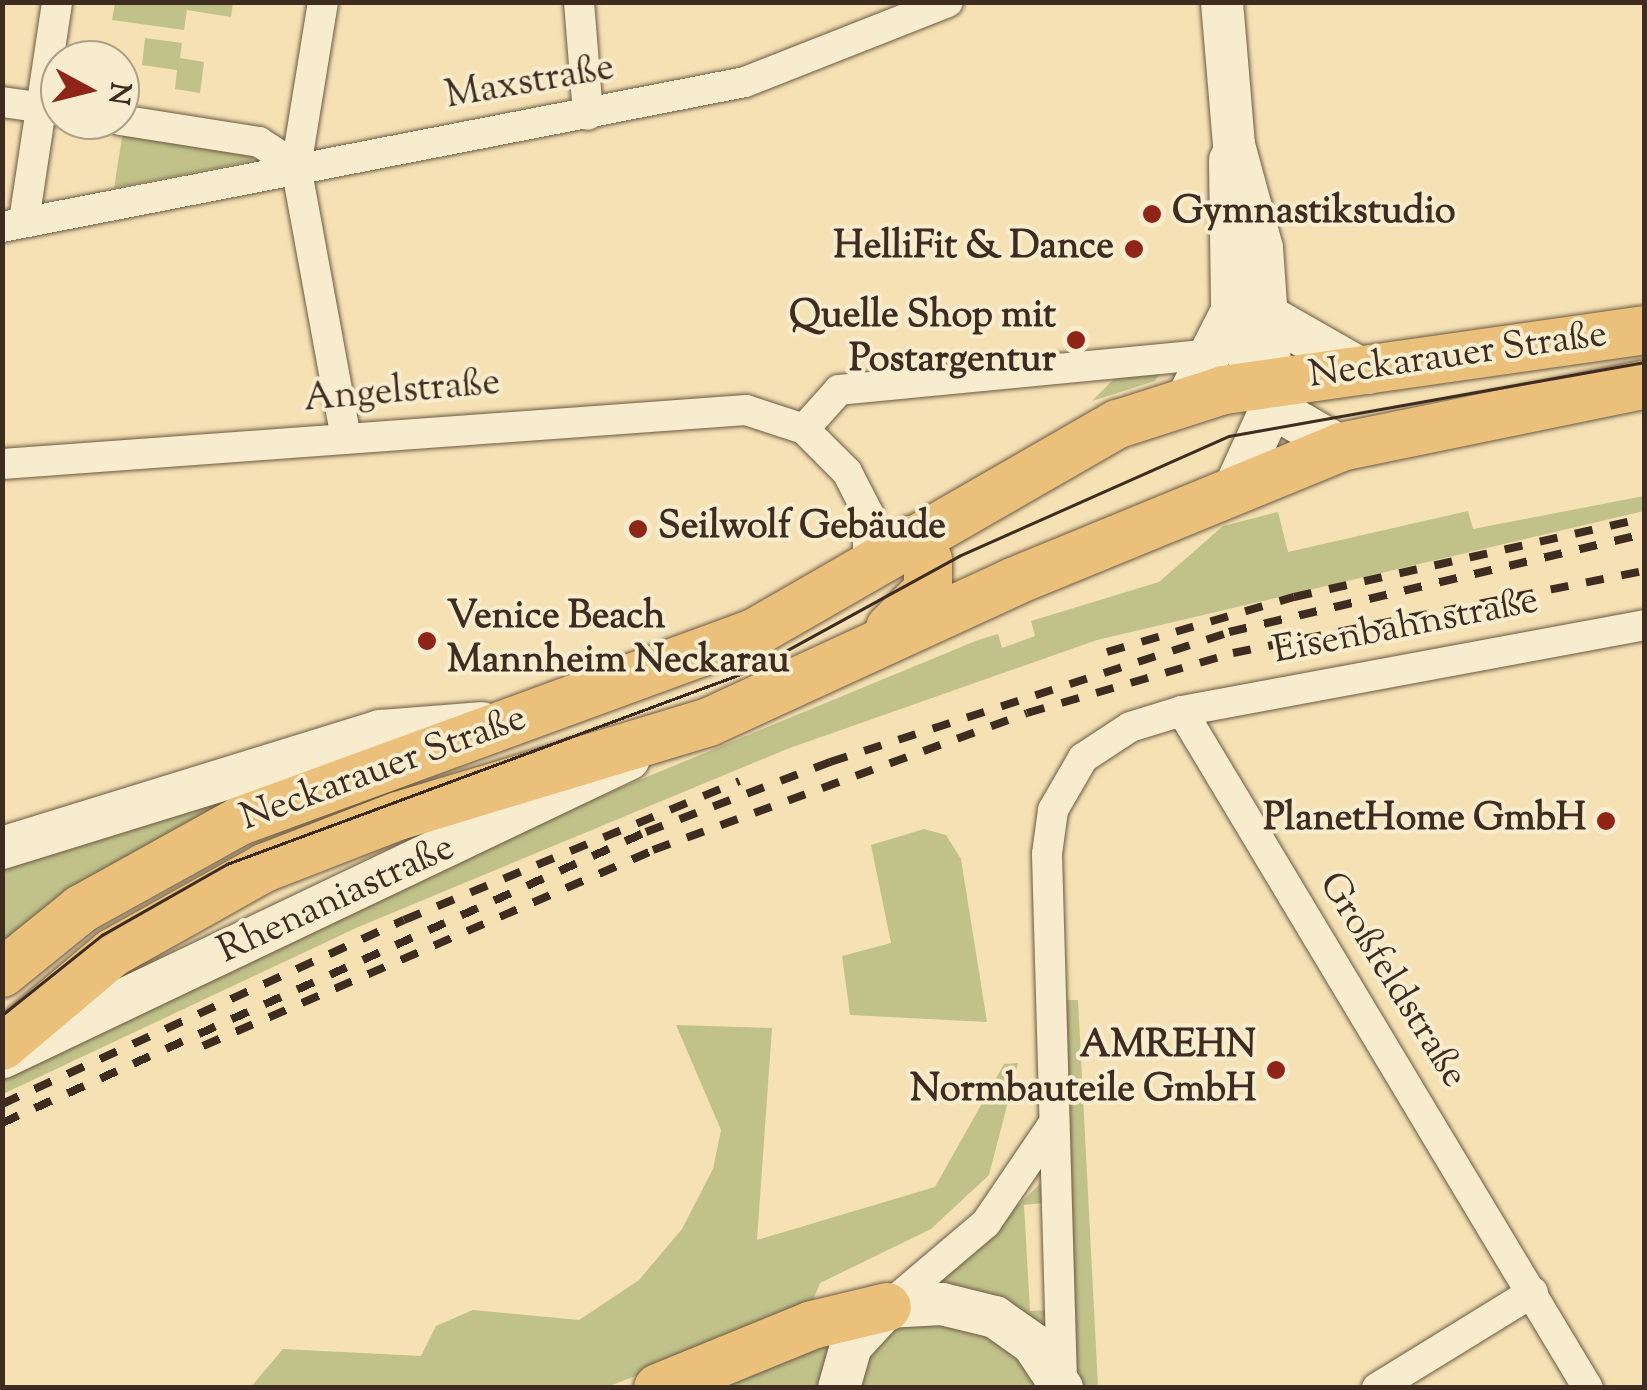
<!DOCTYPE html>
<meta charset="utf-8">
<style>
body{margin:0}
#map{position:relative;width:1647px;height:1390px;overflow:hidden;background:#f5e1b3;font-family:"Sorts Mill Goudy",serif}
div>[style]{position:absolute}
.green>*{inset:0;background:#c0c28a}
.roads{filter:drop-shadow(0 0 2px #6b5944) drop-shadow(0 0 2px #6b5944)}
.street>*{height:30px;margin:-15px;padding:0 15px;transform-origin:15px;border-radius:15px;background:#f8ecce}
.secondary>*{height:42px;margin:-21px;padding:0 21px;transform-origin:21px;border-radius:21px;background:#f8ecce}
.primary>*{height:48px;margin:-24px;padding:0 24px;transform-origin:24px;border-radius:24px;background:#eac07a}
.tram>*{height:2.5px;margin:-1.25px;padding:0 1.25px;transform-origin:1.25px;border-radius:1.25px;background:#3d2c1f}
.rail>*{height:8px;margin-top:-4px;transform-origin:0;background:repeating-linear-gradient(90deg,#3d2c1f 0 18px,transparent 0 36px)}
.dots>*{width:28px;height:28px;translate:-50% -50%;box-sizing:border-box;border:5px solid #f8ecce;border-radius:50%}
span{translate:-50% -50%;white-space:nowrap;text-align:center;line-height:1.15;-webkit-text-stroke:8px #f8ecce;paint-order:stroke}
.street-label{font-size:38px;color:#3d2c1f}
.poi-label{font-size:38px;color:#3d2c1f;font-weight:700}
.left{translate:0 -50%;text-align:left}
.right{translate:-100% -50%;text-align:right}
.frame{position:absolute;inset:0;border:5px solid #3d2c1f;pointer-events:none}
.north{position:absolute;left:40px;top:40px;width:100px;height:100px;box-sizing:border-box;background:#f8ecce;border:2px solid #ad9f88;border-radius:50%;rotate:97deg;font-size:28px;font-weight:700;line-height:40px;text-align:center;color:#3d2c1f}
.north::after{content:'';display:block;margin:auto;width:35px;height:45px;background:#8f2418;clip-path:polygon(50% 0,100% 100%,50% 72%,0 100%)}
</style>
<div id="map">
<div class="green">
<div style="clip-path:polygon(115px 3px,115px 2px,253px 3px,233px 3px,231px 17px,187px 10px,184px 30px,112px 20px)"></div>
<div style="clip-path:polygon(145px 38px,182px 43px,180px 58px,204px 62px,200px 93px,175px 89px,177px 70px,142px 65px)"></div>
<div style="clip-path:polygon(123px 131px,253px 151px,252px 161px,114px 188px)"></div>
<div style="clip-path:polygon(1162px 370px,1155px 381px,1092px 401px,1120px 373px)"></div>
<div style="clip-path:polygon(1644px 496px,1644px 511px,1097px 640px,787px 749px,356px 928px,3px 1094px,2px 1069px,516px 831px,978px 640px,998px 634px,1002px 648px,1035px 636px,1031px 621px,1159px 582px,1223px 526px,1278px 512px,1288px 552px,1468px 511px,1473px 529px)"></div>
<div style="clip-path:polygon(359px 741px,3px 951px,3px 855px)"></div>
<div style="clip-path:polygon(924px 829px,946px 835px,961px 859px,987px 1022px,850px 1015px,842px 956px,891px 943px,871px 845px)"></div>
<div style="clip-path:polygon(1065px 1000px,1078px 1000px,1098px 1387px,1075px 1387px)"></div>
<div style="clip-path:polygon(676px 1025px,772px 1028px,757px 1240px,935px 1187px,1004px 1064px,1018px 1063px,989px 1175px,931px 1229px,820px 1283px,810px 1308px,607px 1387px,250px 1388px,283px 1349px,421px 1356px,436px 1326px,473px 1310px,579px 1320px,639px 1280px,682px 1229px,713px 1169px,721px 1130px)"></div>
<div style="clip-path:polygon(1040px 1184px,1044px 1203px,1024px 1205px,1030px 1311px,1049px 1310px,1046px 1333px,1013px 1304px,939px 1280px)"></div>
<div style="clip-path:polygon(957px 1315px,1026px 1359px,1040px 1388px,700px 1388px,851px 1329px)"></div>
</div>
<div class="roads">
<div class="street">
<div style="left:323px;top:2px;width:166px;rotate:99.3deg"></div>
<div style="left:296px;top:166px;width:277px;rotate:79.6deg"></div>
<div style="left:579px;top:2px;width:113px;rotate:85.4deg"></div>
<div style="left:2px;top:102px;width:58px;rotate:8deg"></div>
<div style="left:120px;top:120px;width:141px;rotate:9deg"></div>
<div style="left:259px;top:142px;width:44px;rotate:33deg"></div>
<div style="left:24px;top:221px;width:221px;rotate:-81.4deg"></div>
<div style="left:2px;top:227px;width:757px;rotate:-11.04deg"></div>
<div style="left:745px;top:82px;width:218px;rotate:-21.5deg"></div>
<div style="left:804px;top:429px;width:52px;rotate:-48.1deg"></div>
<div style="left:839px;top:390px;width:377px;rotate:-5.5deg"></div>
<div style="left:2px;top:464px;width:746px;rotate:-4.15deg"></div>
<div style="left:746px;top:410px;width:61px;rotate:18.1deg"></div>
<div style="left:804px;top:429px;width:61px;rotate:45deg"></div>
<div style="left:847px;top:472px;width:46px;rotate:62.9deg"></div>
<div style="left:868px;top:513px;width:56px;rotate:90deg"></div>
<div style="left:1182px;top:711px;width:789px;rotate:59.05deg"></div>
<div style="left:887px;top:1307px;width:130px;rotate:-40.3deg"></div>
<div style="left:986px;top:1223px;width:121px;rotate:-55.8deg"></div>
<div style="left:1062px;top:1382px;width:528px;rotate:-91.63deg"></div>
<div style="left:1047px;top:854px;width:44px;rotate:-82.2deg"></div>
<div style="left:1053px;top:810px;width:60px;rotate:-60deg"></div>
<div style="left:1083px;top:758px;width:56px;rotate:-33.4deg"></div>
<div style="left:1130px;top:727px;width:54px;rotate:-17.1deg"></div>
<div style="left:1182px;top:711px;width:470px;rotate:-10.5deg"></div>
<div style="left:1377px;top:1388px;width:183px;rotate:-31.6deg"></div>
</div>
<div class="secondary">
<div style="left:1222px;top:2px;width:144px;rotate:85.2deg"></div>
<div style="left:1234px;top:145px;width:107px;rotate:74.8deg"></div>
<div style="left:1262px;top:248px;width:156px;rotate:86deg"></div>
<div style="left:1273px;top:404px;width:99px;rotate:114.5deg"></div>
<div style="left:1230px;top:160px;width:151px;rotate:89.2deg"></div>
<div style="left:1232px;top:311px;width:48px;rotate:70.4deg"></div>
<div style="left:1248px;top:356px;width:63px;rotate:60.6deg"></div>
<div style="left:1279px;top:411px;width:72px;rotate:30.1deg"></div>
<div style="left:1268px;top:316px;width:115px;rotate:29.7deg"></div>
<div style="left:1187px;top:399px;width:99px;rotate:-62.9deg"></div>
<div style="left:2px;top:848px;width:396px;rotate:-17.2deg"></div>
<div style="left:380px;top:731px;width:102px;rotate:-4.5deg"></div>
<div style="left:3px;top:1057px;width:693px;rotate:-25.46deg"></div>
<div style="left:839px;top:1388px;width:44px;rotate:-74.1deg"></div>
<div style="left:851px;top:1346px;width:53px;rotate:-47.3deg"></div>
<div style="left:887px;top:1307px;width:55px;rotate:-3.1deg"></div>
<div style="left:942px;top:1304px;width:55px;rotate:13.8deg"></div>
<div style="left:995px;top:1317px;width:47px;rotate:35.4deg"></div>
<div style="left:1033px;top:1344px;width:53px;rotate:56.6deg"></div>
</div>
<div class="primary">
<div style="left:890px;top:628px;width:54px;rotate:-45deg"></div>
<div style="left:928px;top:590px;width:30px;rotate:-90deg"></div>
<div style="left:928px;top:560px;width:26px;rotate:-129deg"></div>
<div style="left:2px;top:973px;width:102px;rotate:-39deg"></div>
<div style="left:81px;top:909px;width:182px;rotate:-29deg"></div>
<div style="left:240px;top:821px;width:547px;rotate:-20.09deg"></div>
<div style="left:754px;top:633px;width:420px;rotate:-29.9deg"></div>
<div style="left:1118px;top:424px;width:111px;rotate:-17.8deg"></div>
<div style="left:1224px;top:390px;width:424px;rotate:-8.1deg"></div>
<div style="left:2px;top:1046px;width:144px;rotate:-40.2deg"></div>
<div style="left:112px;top:953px;width:174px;rotate:-29.2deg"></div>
<div style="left:264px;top:868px;width:144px;rotate:-21.2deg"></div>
<div style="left:398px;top:816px;width:325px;rotate:-16.8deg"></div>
<div style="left:709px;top:722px;width:337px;rotate:-24.7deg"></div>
<div style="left:1015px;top:581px;width:352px;rotate:-22.3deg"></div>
<div style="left:1341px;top:447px;width:309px;rotate:-11.6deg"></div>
<div style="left:658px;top:1388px;width:166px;rotate:-22.2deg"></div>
<div style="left:812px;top:1325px;width:77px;rotate:-13.5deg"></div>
</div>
</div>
<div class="tram">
<div style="left:2px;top:1015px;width:128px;rotate:-38.7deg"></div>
<div style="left:102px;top:935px;width:144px;rotate:-29.6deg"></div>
<div style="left:227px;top:864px;width:557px;rotate:-20.29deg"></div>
<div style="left:749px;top:671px;width:239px;rotate:-28.7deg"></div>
<div style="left:959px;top:556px;width:295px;rotate:-24deg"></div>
<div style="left:1229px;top:436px;width:422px;rotate:-10.1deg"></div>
</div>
<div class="rail">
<div style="left:1107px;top:652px;width:195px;rotate:-16.4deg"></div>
<div style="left:1294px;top:597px;width:359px;rotate:-12.7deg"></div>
<div style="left:203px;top:1046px;width:491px;rotate:-23.5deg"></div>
<div style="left:653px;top:850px;width:398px;rotate:-20.1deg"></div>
<div style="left:1027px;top:713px;width:215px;rotate:-16.2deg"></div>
<div style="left:1233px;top:653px;width:419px;rotate:-11.3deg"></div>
<div style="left:2px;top:1104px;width:442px;rotate:-24.6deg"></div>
<div style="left:404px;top:920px;width:363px;rotate:-22.5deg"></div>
<div style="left:2px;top:1123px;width:707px;rotate:-24.32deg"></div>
<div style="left:646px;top:832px;width:197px;rotate:-20.8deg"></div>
<div style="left:830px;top:762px;width:420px;rotate:-18deg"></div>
<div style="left:1229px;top:632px;width:426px;rotate:-13.3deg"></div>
</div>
<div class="dots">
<div style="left:1152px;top:214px;background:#8f2418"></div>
<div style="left:1134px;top:249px;background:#8f2418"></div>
<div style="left:1076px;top:340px;background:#8f2418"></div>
<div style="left:638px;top:529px;background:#8f2418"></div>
<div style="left:427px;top:641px;background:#8f2418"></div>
<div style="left:1606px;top:821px;background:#8f2418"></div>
<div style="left:1276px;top:1070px;background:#8f2418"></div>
</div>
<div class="street-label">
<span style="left:530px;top:84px;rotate:-10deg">Maxstraße</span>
<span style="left:1458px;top:357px;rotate:-8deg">Neckarauer Straße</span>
<span style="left:402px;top:393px;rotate:-5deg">Angelstraße</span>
<span style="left:1406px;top:628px;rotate:-11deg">Eisenbahnstraße</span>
<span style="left:384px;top:770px;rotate:-20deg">Neckarauer Straße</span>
<span style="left:337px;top:901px;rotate:-25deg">Rhenaniastraße</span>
<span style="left:1391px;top:981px;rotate:58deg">Großfeldstraße</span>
</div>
<div class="poi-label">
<span class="left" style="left:1172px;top:214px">Gymnastikstudio</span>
<span class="right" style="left:1114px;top:249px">HelliFit &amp; Dance</span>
<span class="right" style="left:1056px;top:340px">Quelle Shop mit<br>Postargentur</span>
<span class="left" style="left:658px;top:529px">Seilwolf Gebäude</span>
<span class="left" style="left:447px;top:641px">Venice Beach<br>Mannheim Neckarau</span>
<span class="right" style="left:1586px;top:821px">PlanetHome GmbH</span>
<span class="right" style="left:1256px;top:1070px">AMREHN<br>Normbauteile GmbH</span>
</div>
<div class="frame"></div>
<div class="north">N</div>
</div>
